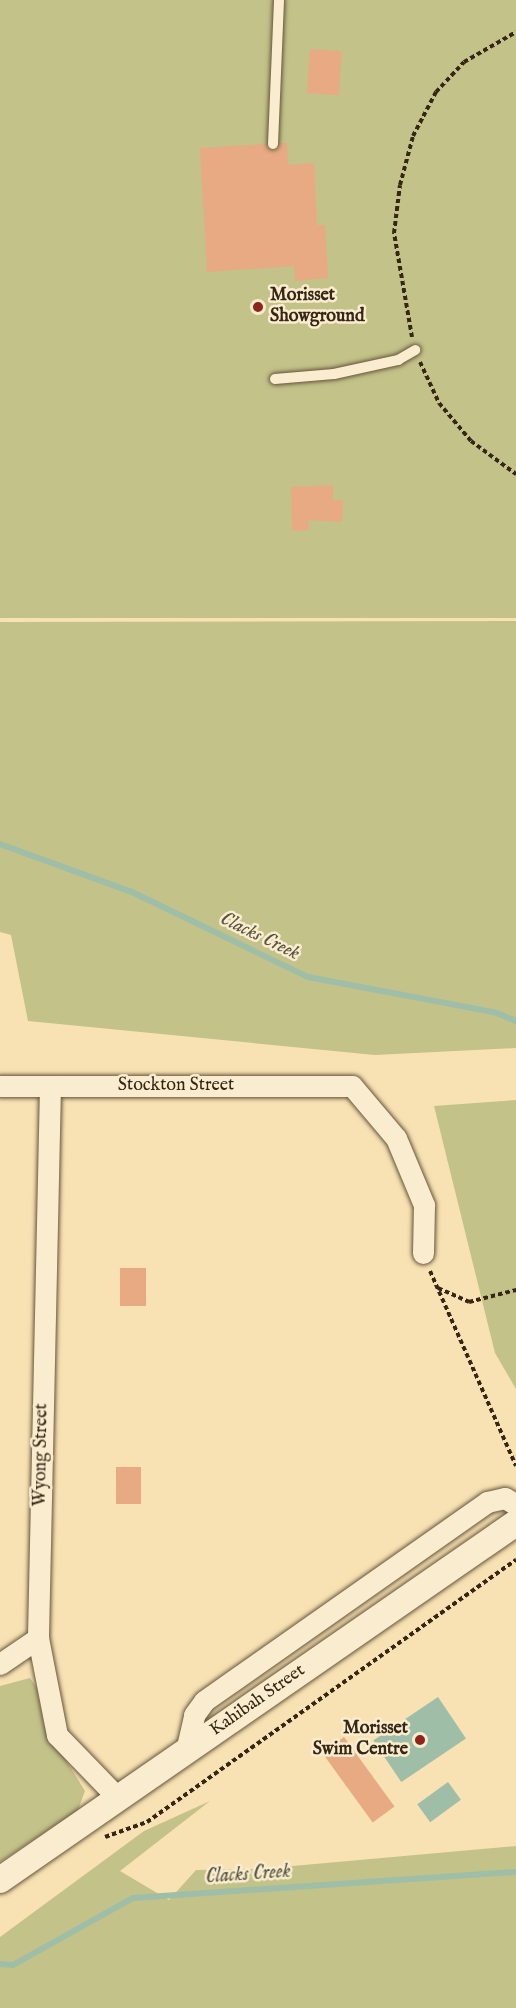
<!DOCTYPE html>
<style>
body{margin:0}
#map{position:relative;width:516px;height:2008px;overflow:hidden;background:#f8e2b3;font-family:"IM FELL English",serif}
div>[style]{position:absolute}
.green>*{inset:0;background:#c3c289;transform-origin:0 0}
.water>*{inset:0;background:#9ebea8;transform-origin:0 0}
.stream>*{height:6px;margin:-3px;padding:0 3px;transform-origin:3px;border-radius:3px;background:#9ebea8}
.building>*{inset:0;background:#e8aa83;transform-origin:0 0}
.path>*{height:4px;margin-top:-2px;transform-origin:0;background:repeating-linear-gradient(90deg,#352615 0 4.5px,transparent 0 7.5px)}
.roads{filter:drop-shadow(0 0 2px #66553c) drop-shadow(0 0 2px #66553c)}
.service>*{height:10px;margin:-5px;padding:0 5px;transform-origin:5px;border-radius:5px;background:#faecce}
.minor>*{height:21px;margin:-10.5px;padding:0 10.5px;transform-origin:10.5px;border-radius:10.5px;background:#faecce}
.tertiary>*{height:26px;margin:-13px;padding:0 13px;transform-origin:13px;border-radius:13px;background:#faecce}
.dots>*{width:16px;height:16px;translate:-50% -50%;box-sizing:border-box;border:3px solid #faecce;border-radius:50%}
span{translate:-50% -50%;white-space:nowrap;text-align:center;line-height:1.15;-webkit-text-stroke:5px #faecce;paint-order:stroke}
.poi-label{font-size:18px;color:#352615;font-weight:700}
.left{translate:0 -50%;text-align:left}
.right{translate:-100% -50%;text-align:right}
.street-label{font-size:18px;color:#352615}
.water-label{font-size:20px;color:#545441;font-style:italic}
</style>
<div id="map">
<div class="green">
<div style="left:0;top:0;width:516px;height:618px"></div>
<div style="clip-path:polygon(516px 621px,516px 1048px,375px 1055px,28px 1021px,11px 935px,0 932px,0 622px)"></div>
<div style="clip-path:polygon(516px 1100px,516px 1389px,495px 1353px,434px 1106px)"></div>
<div style="clip-path:polygon(30px 1678px,37px 1688px,44px 1725px,85px 1791px,78px 1810px,0 1862px,0 1686px)"></div>
<div style="clip-path:polygon(210px 1801px,120px 1871px,169px 1900px,196px 1870px,259px 1869px,516px 1846px,516px 2008px,0 2008px,0 1937px,144px 1831px)"></div>
</div>
<div class="water">
<div style="left:438px;top:1697px;width:50px;height:78px;rotate:56deg"></div>
<div style="left:448px;top:1782px;width:22px;height:38px;rotate:54deg"></div>
</div>
<div class="stream">
<div style="left:0;top:844px;width:140px;rotate:20deg"></div>
<div style="left:132px;top:892px;width:195px;rotate:25.8deg"></div>
<div style="left:308px;top:977px;width:189px;rotate:10.7deg"></div>
<div style="left:494px;top:1012px;width:24px;rotate:22deg"></div>
<div style="left:0;top:1964px;width:13px;rotate:4deg"></div>
<div style="left:13px;top:1965px;width:137px;rotate:-29.2deg"></div>
<div style="left:133px;top:1898px;width:384px;rotate:-3.9deg"></div>
</div>
<div class="building">
<div style="left:310px;top:49px;width:32px;height:44px;rotate:4deg"></div>
<div style="clip-path:polygon(281px 143px,287px 143px,288px 165px,314px 163px,317px 225px,325px 225px,328px 278px,295px 281px,294px 266px,207px 272px,200px 148px,266px 144px,273px 151px)"></div>
<div style="clip-path:polygon(333px 485px,333px 500px,343px 500px,342px 522px,308px 520px,309px 530px,292px 531px,291px 487px)"></div>
<div style="left:146px;top:1268px;width:38px;height:26px;rotate:90deg"></div>
<div style="left:116px;top:1467px;width:25px;height:37px"></div>
<div style="left:344px;top:1737px;width:86px;height:27px;rotate:54deg"></div>
</div>
<div class="path">
<div style="left:412px;top:337px;width:106px;rotate:-99.8deg"></div>
<div style="left:394px;top:233px;width:48px;rotate:-82.9deg"></div>
<div style="left:400px;top:185px;width:51px;rotate:-75.1deg"></div>
<div style="left:413px;top:136px;width:50px;rotate:-62.4deg"></div>
<div style="left:436px;top:92px;width:41px;rotate:-47deg"></div>
<div style="left:464px;top:62px;width:60px;rotate:-30deg"></div>
<div style="left:420px;top:362px;width:45px;rotate:65.1deg"></div>
<div style="left:439px;top:403px;width:50px;rotate:49.9deg"></div>
<div style="left:471px;top:441px;width:56px;rotate:36.3deg"></div>
<div style="left:430px;top:1271px;width:213px;rotate:66.2deg"></div>
<div style="left:438px;top:1288px;width:34px;rotate:24deg"></div>
<div style="left:469px;top:1302px;width:49px;rotate:-14.3deg"></div>
<div style="left:105px;top:1837px;width:45px;rotate:-19.7deg"></div>
<div style="left:147px;top:1822px;width:453px;rotate:-35.4deg"></div>
</div>
<div class="roads">
<div class="service">
<div style="left:273px;top:144px;width:144px;rotate:-87.6deg"></div>
<div style="left:275px;top:379px;width:59px;rotate:-4.8deg"></div>
<div style="left:334px;top:374px;width:66px;rotate:-12.3deg"></div>
<div style="left:398px;top:360px;width:20px;rotate:-30deg"></div>
</div>
<div class="minor">
<div style="left:0;top:1086px;width:352px"></div>
<div style="left:352px;top:1086px;width:68px;rotate:49.8deg"></div>
<div style="left:396px;top:1138px;width:73px;rotate:67.3deg"></div>
<div style="left:424px;top:1205px;width:48px;rotate:91.2deg"></div>
<div style="left:50px;top:1086px;width:552px;rotate:91.25deg"></div>
<div style="left:38px;top:1638px;width:99px;rotate:78.9deg"></div>
<div style="left:57px;top:1735px;width:88px;rotate:45.9deg"></div>
<div style="left:0;top:1664px;width:46px;rotate:-34.4deg"></div>
<div style="left:186px;top:1751px;width:37px;rotate:-77deg"></div>
<div style="left:194px;top:1715px;width:17px;rotate:-54deg"></div>
<div style="left:204px;top:1701px;width:346px;rotate:-35.1deg"></div>
<div style="left:487px;top:1502px;width:18px;rotate:-13deg"></div>
<div style="left:505px;top:1498px;width:13px;rotate:32deg"></div>
</div>
<div class="tertiary">
<div style="left:0;top:1880px;width:627px;rotate:-34.68deg"></div>
</div>
</div>
<div class="dots">
<div style="left:258px;top:307px;background:#8f2418"></div>
<div style="left:420px;top:1740px;background:#8f2418"></div>
</div>
<div class="poi-label">
<span class="left" style="left:270px;top:307px">Morisset<br>Showground</span>
<span class="right" style="left:408px;top:1740px">Morisset<br>Swim Centre</span>
</div>
<div class="street-label">
<span style="left:176px;top:1086px">Stockton Street</span>
<span style="left:42px;top:1455px;rotate:-89deg">Wyong Street</span>
<span style="left:258px;top:1701px;rotate:-35deg">Kahibah Street</span>
</div>
<div class="water-label">
<span style="left:260px;top:936px;rotate:26deg">Clacks Creek</span>
<span style="left:248px;top:1874px;rotate:-4deg">Clacks Creek</span>
</div>
</div>
